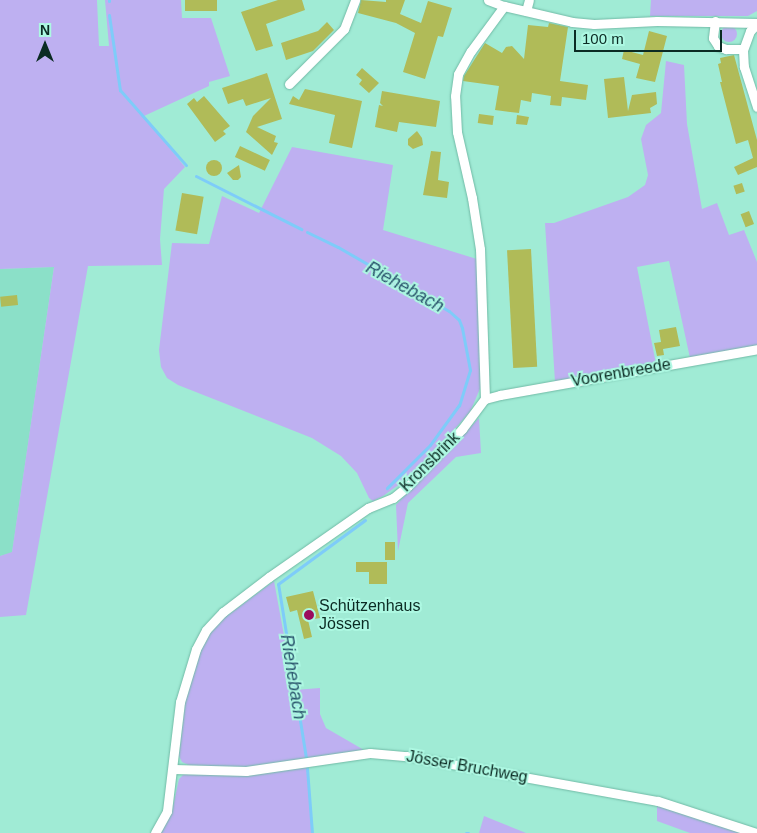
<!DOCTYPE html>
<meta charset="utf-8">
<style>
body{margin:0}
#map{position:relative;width:757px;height:833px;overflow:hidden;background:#a0ebd5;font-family:Arial,sans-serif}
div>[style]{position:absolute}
.built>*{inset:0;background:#8be0c8}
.green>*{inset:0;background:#beb0f1}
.round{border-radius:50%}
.stream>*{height:3px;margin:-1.5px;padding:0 1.5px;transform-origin:1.5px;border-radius:1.5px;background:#7eccf9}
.building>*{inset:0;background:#b0bb58;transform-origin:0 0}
.roads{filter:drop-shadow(0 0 1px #71baa6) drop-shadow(0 0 1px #71baa6)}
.street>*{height:9px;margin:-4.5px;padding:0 4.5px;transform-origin:4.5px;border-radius:4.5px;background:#fff}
.dots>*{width:14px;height:14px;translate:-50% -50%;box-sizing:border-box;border:2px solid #adf8e2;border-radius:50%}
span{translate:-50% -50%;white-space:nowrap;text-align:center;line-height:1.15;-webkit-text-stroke:4px #adf8e2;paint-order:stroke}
.street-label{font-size:16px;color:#0b2b23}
.poi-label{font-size:16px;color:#0b2b23}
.left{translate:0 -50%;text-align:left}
.water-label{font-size:18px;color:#2a556d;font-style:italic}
.north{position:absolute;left:20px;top:20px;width:50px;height:50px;-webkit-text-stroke:4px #adf8e2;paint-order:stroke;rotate:0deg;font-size:14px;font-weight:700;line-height:20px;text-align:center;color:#0b2b23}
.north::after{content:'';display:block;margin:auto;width:18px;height:22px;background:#0b2b23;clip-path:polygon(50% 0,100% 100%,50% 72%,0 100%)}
.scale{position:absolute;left:574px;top:30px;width:148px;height:22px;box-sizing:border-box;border:2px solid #0b2b23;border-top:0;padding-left:6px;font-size:15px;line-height:18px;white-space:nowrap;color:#0b2b23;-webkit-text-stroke:4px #adf8e2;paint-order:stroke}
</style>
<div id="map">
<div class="built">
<div style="clip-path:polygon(54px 267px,12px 553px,0 556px,0 269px)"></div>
</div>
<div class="green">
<div style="clip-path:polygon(0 0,97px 0,99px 46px,109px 46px,105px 0,181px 0,182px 18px,211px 18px,230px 76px,209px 82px,209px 86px,144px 116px,185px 167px,164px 189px,160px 239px,162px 265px,88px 266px,26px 615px,0 617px,0 556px,12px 552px,54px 267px,0 269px)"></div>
<div style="clip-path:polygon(651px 0,757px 0,757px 11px,748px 16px,650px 16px)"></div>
<div class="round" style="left:721px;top:26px;width:16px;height:16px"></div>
<div style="clip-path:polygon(666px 61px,684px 65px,687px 124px,702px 209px,717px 203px,729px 235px,744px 230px,757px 262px,757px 346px,690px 358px,669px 261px,637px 267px,656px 364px,555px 382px,545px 223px,554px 223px,628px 197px,645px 185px,648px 175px,641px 139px,646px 125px,661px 113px)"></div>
<div style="clip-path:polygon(292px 147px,393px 165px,383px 230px,480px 260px,482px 384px,470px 412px,414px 474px,383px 496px,373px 501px,369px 498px,357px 473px,341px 456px,312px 438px,178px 385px,167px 378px,161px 367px,159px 350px,172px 243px,209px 244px,222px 196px,259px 213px)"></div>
<div style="clip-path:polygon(479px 418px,481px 453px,456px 457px,408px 503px,398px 551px,396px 505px)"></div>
<div style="clip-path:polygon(274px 581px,294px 690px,320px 688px,320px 714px,326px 728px,364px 750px,246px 769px,191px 766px,182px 762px,179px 756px,186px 695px,204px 639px,224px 618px)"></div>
<div style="clip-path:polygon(307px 765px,312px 833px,161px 833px,172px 811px,179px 779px,184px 774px,190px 772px)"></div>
<div style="clip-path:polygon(657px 805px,746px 833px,690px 833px,657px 821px)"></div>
<div style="clip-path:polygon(484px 816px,526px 833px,479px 833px)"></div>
</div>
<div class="stream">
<div style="left:109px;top:0;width:1px;rotate:90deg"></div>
<div style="left:109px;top:15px;width:76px;rotate:81.7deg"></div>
<div style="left:120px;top:90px;width:100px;rotate:48.7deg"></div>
<div style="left:196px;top:176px;width:118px;rotate:26.8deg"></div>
<div style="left:307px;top:232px;width:34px;rotate:26deg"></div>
<div style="left:338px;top:247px;width:128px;rotate:30deg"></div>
<div style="left:449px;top:311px;width:13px;rotate:42deg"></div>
<div style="left:459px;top:320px;width:9px;rotate:69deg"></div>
<div style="left:462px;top:328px;width:43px;rotate:79.2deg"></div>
<div style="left:470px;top:370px;width:37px;rotate:107deg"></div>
<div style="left:459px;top:405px;width:49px;rotate:125.9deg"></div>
<div style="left:430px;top:445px;width:61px;rotate:135deg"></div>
<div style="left:306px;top:758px;width:176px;rotate:-99.1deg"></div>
<div style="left:278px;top:584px;width:108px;rotate:-36.3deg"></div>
<div style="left:307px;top:768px;width:65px;rotate:85.6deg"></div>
<div style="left:466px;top:833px;width:2px"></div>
</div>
<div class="building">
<div style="left:185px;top:0;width:32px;height:11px"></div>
<div style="clip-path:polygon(278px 0,302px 0,305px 10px,266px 24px,273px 46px,256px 51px,241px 12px)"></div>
<div style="clip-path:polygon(361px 0,386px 2px,386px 0,405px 0,400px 14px,421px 23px,428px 1px,452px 8px,443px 37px,438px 36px,425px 79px,403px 72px,415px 33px,396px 23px,358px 13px)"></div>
<div style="clip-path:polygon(327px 22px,334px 30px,313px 51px,286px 60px,281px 43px,318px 31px)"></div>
<div style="clip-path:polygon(549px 23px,568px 27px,560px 81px,588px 85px,586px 100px,562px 97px,561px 106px,550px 105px,551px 96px,532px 93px,531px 102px,521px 100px,519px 113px,495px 110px,499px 86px,463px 81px,464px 76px,485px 43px,502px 53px,506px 47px,512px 46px,524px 59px,528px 25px,548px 27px)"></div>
<div style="clip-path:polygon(649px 31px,667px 36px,655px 82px,636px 78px,640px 64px,622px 59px,624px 50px,643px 55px)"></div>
<div style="clip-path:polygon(734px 55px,757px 140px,757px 167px,738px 175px,734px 167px,753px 158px,748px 140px,736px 144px,720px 82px,722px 82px,718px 64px,721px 63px,720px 58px)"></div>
<div style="clip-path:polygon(362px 68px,379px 83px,369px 93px,359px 84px,362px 80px,356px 75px)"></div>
<div style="clip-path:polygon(267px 73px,282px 119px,257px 127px,276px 136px,274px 142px,278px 143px,272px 155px,246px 132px,253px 116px,271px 98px,246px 106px,243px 99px,228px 104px,222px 88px)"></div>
<div style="clip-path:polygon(624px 77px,628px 111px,632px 95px,656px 92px,657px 104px,650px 108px,651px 113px,608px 118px,604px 79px)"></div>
<div style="clip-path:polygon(305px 89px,362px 101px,352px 148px,329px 143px,335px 115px,289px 104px,293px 96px,299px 100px)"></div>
<div style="clip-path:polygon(382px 91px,440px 101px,436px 127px,399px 122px,397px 132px,375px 127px,379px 105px,383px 106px,380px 103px)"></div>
<div style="clip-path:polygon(204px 96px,230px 126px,223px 131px,226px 134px,215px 142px,187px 104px,194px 98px,197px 102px)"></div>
<div style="left:479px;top:114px;width:15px;height:9px;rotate:8deg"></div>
<div style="clip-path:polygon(517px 115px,529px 117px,527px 125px,516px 124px)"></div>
<div style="clip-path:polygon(417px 131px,422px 138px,423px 145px,413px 149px,408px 145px,408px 139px)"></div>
<div style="left:240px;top:146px;width:33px;height:12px;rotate:25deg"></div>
<div style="clip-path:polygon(431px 151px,441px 152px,438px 180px,449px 182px,447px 198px,423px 195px)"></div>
<div class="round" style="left:206px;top:160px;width:16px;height:16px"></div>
<div style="clip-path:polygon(239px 165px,241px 177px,238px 180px,233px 180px,227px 173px)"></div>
<div style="left:742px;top:183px;width:9px;height:9px;rotate:72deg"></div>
<div style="left:182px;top:193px;width:22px;height:38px;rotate:10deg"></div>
<div style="left:749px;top:211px;width:14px;height:9px;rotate:69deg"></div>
<div style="left:531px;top:249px;width:118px;height:24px;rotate:87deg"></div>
<div style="left:17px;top:295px;width:10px;height:17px;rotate:84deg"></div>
<div style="clip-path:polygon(676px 327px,680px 346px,663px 349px,664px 355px,657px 356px,654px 343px,661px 342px,659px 330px)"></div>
<div style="left:385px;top:542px;width:10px;height:18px"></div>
<div style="clip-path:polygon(356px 562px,387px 562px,387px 584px,369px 584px,369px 572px,356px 572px)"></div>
<div style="clip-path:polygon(313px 591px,320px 618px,308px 620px,312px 637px,304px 639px,297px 610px,290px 612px,286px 597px)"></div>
</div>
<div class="roads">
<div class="street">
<div style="left:488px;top:0;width:17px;rotate:21deg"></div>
<div style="left:504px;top:6px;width:70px;rotate:13.2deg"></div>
<div style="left:572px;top:22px;width:22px;rotate:5deg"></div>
<div style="left:594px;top:24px;width:63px;rotate:-2.7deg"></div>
<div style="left:657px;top:21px;width:100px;rotate:1.1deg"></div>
<div style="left:526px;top:11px;width:11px;rotate:-75deg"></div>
<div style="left:715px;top:21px;width:17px;rotate:97deg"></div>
<div style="left:713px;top:38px;width:9px;rotate:58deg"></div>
<div style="left:718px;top:46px;width:9px;rotate:21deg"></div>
<div style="left:726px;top:49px;width:17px"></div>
<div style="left:757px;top:24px;width:10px;rotate:135deg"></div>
<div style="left:750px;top:31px;width:20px;rotate:110deg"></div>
<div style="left:743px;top:50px;width:17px;rotate:87deg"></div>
<div style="left:744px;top:67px;width:42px;rotate:72deg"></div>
<div style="left:289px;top:84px;width:78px;rotate:-45deg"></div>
<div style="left:344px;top:29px;width:31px;rotate:-69deg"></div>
<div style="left:485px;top:399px;width:16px;rotate:-15deg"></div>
<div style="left:500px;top:395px;width:261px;rotate:-10.1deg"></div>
<div style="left:174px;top:769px;width:72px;rotate:1.6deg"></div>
<div style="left:246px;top:771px;width:125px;rotate:-8.3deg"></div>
<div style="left:370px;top:753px;width:37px;rotate:5deg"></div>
<div style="left:407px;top:756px;width:255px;rotate:10.2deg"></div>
<div style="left:658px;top:801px;width:103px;rotate:18.1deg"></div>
<div style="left:155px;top:833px;width:25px;rotate:-61deg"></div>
<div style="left:167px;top:811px;width:110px;rotate:-83.2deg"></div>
<div style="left:180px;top:702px;width:55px;rotate:-73.2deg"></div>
<div style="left:196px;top:649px;width:21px;rotate:-62deg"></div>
<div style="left:206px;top:630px;width:25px;rotate:-47deg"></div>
<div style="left:223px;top:612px;width:58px;rotate:-37.3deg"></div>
<div style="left:269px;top:577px;width:121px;rotate:-34.9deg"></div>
<div style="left:368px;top:508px;width:27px;rotate:-22deg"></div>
<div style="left:393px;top:498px;width:19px;rotate:-39deg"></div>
<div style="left:408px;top:486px;width:79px;rotate:-46.5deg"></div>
<div style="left:462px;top:429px;width:38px;rotate:-53deg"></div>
<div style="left:485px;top:399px;width:150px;rotate:-91.9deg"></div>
<div style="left:480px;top:249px;width:52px;rotate:-98.9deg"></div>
<div style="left:472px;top:198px;width:68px;rotate:-102.8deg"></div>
<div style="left:457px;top:132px;width:36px;rotate:-93deg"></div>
<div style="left:455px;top:96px;width:22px;rotate:-82deg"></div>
<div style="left:458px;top:74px;width:26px;rotate:-61deg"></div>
<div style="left:471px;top:51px;width:56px;rotate:-53.7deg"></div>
</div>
</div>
<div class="dots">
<div style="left:309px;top:615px;background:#9b0d5d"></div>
</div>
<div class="street-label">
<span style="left:621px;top:373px;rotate:-10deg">Voorenbreede</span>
<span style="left:430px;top:462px;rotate:-45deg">Kronsbrink</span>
<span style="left:467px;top:767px;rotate:10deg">Jösser Bruchweg</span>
</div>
<div class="poi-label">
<span class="left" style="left:319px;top:615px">Schützenhaus<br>Jössen</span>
</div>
<div class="water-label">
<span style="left:405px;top:287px;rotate:29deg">Riehebach</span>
<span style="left:293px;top:677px;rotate:81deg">Riehebach</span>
</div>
<div class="north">N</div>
<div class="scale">100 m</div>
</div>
